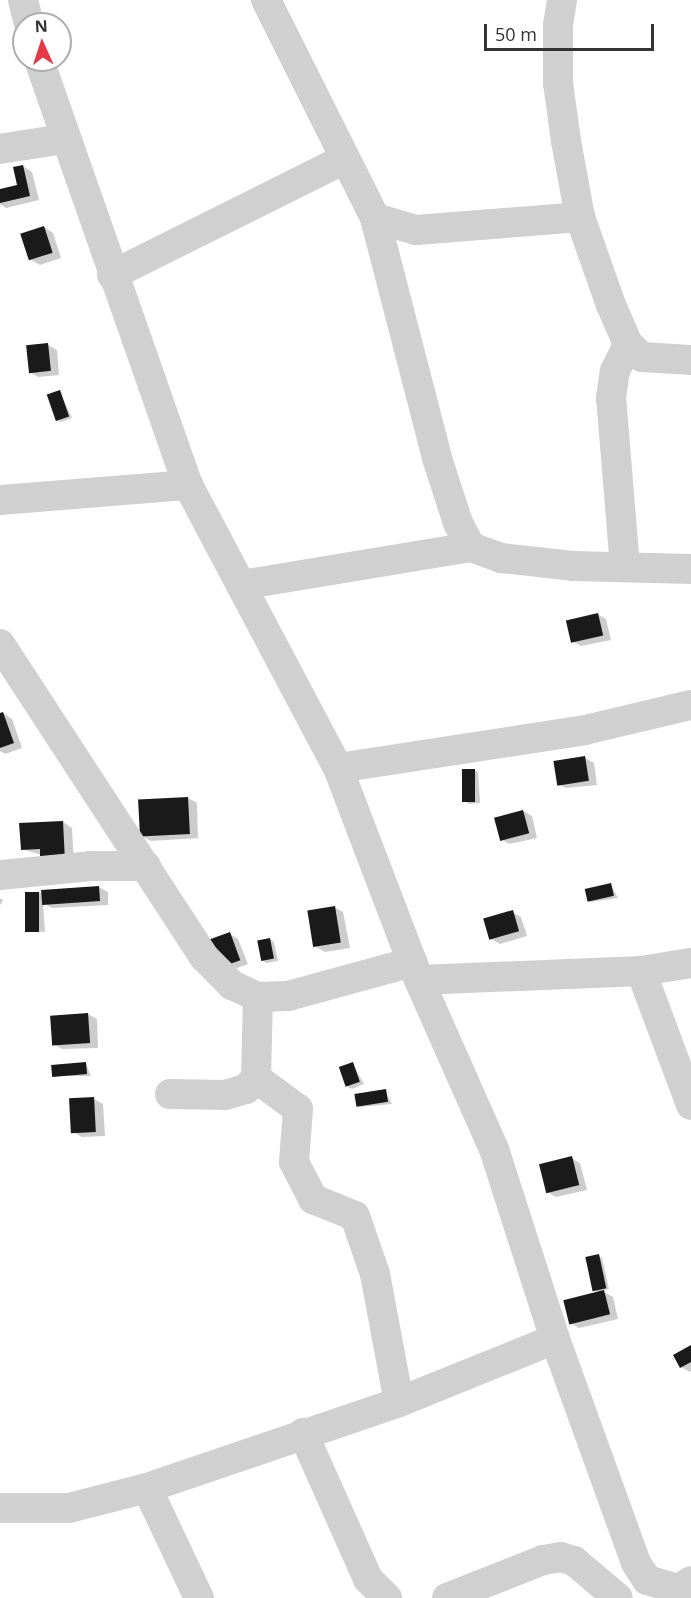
<!DOCTYPE html>
<style>
body{margin:0}
#map{position:relative;width:691px;height:1598px;overflow:hidden;background:#fff;font-family:"Open Sans",sans-serif}
div>[style]{position:absolute}
.shadow>*{inset:0;background:#0003;transform-origin:0 0}
.building>*{inset:0;background:#1a1a1a;transform-origin:0 0}
.minor>*{height:30px;margin:-15px;padding:0 15px;transform-origin:15px;border-radius:15px;background:#d0d0d0}
span{translate:-50% -50%;white-space:nowrap;text-align:center;line-height:1.15;-webkit-text-stroke:6px #fff;paint-order:stroke}
.north{position:absolute;left:12px;top:12px;width:60px;height:60px;box-sizing:border-box;background:#fff;border:2px solid #adadad;border-radius:50%;rotate:357deg;font-size:16px;font-weight:700;line-height:24px;text-align:center;color:#333}
.north::after{content:'';display:block;margin:auto;width:21px;height:27px;background:#e63946;clip-path:polygon(50% 0,100% 100%,50% 72%,0 100%)}
.scale{position:absolute;left:484px;top:24px;width:170px;height:27px;box-sizing:border-box;border:3px solid #333;border-top:0;padding-left:8px;font-size:18px;line-height:21px;white-space:nowrap;color:#333;-webkit-text-stroke:4px #fff;paint-order:stroke}
</style>
<div id="map">
<div class="shadow">
<div style="clip-path:polygon(23px 166px,32px 172px,39px 200px,6px 208px,0 204px,0 190px,19px 186px)"></div>
<div style="clip-path:polygon(44px 227px,53px 233px,61px 258px,40px 265px,31px 260px)"></div>
<div style="clip-path:polygon(48px 345px,57px 350px,59px 375px,38px 377px,30px 372px)"></div>
<div style="clip-path:polygon(60px 392px,72px 418px,61px 422px,57px 420px)"></div>
<div style="clip-path:polygon(597px 614px,606px 619px,611px 640px,581px 646px,572px 641px)"></div>
<div style="clip-path:polygon(3px 713px,12px 719px,22px 748px,5px 754px,0 751px)"></div>
<div style="clip-path:polygon(585px 758px,594px 763px,597px 785px,566px 788px,557px 783px)"></div>
<div style="clip-path:polygon(474px 770px,478px 772px,480px 803px,469px 804px,465px 801px)"></div>
<div style="clip-path:polygon(188px 798px,197px 803px,198px 838px,151px 841px,142px 836px)"></div>
<div style="clip-path:polygon(523px 811px,532px 816px,537px 838px,509px 844px,501px 839px)"></div>
<div style="clip-path:polygon(63px 822px,72px 828px,74px 865px,22px 849px)"></div>
<div style="clip-path:polygon(611px 885px,618px 898px,590px 902px)"></div>
<div style="clip-path:polygon(99px 887px,108px 892px,108px 905px,52px 908px,43px 903px,45px 932px,28px 931px,39px 893px)"></div>
<div style="left:0;top:898px;width:4px;height:16px;rotate:34deg"></div>
<div style="clip-path:polygon(334px 907px,343px 912px,350px 948px,325px 952px,316px 947px)"></div>
<div style="clip-path:polygon(512px 912px,521px 917px,527px 936px,500px 944px,491px 939px)"></div>
<div style="clip-path:polygon(230px 934px,238px 939px,248px 964px,226px 972px)"></div>
<div style="clip-path:polygon(270px 939px,274px 942px,278px 961px,266px 963px,262px 960px)"></div>
<div style="clip-path:polygon(88px 1014px,97px 1019px,98px 1048px,62px 1049px,53px 1044px)"></div>
<div style="clip-path:polygon(86px 1064px,91px 1076px,53px 1076px)"></div>
<div style="clip-path:polygon(353px 1064px,364px 1084px,352px 1089px,348px 1087px)"></div>
<div style="clip-path:polygon(385px 1091px,392px 1104px,359px 1107px)"></div>
<div style="clip-path:polygon(94px 1099px,103px 1104px,105px 1136px,82px 1137px,73px 1132px)"></div>
<div style="clip-path:polygon(571px 1158px,580px 1163px,587px 1190px,556px 1197px,547px 1192px)"></div>
<div style="clip-path:polygon(598px 1256px,602px 1258px,609px 1289px,602px 1291px,613px 1297px,618px 1319px,579px 1328px,570px 1323px,600px 1293px,594px 1290px)"></div>
<div style="clip-path:polygon(691px 1346px,691px 1371px,690px 1372px,681px 1367px)"></div>
</div>
<div class="building">
<div style="clip-path:polygon(23px 165px,30px 196px,0 203px,0 189px,17px 185px,13px 167px)"></div>
<div style="left:44px;top:226px;width:28px;height:25px;rotate:72deg"></div>
<div style="left:48px;top:343px;width:28px;height:22px;rotate:84deg"></div>
<div style="left:60px;top:390px;width:28px;height:14px;rotate:71deg"></div>
<div style="left:598px;top:613px;width:23px;height:33px;rotate:77deg"></div>
<div style="clip-path:polygon(3px 712px,14px 743px,0 748px,0 713px)"></div>
<div style="left:585px;top:756px;width:25px;height:32px;rotate:81deg"></div>
<div style="left:462px;top:769px;width:13px;height:33px"></div>
<div style="left:188px;top:797px;width:37px;height:50px;rotate:87deg"></div>
<div style="left:523px;top:810px;width:24px;height:30px;rotate:75deg"></div>
<div style="clip-path:polygon(63px 821px,65px 861px,40px 862px,40px 849px,21px 850px,19px 823px)"></div>
<div style="left:611px;top:883px;width:13px;height:27px;rotate:77deg"></div>
<div style="left:99px;top:886px;width:15px;height:58px;rotate:86deg"></div>
<div style="left:25px;top:892px;width:14px;height:40px"></div>
<div style="left:335px;top:906px;width:37px;height:28px;rotate:81deg"></div>
<div style="left:513px;top:910px;width:22px;height:31px;rotate:74deg"></div>
<div style="left:230px;top:932px;width:30px;height:25px;rotate:70deg"></div>
<div style="left:270px;top:938px;width:21px;height:13px;rotate:79deg"></div>
<div style="left:88px;top:1013px;width:30px;height:38px;rotate:86deg"></div>
<div style="left:86px;top:1062px;width:12px;height:35px;rotate:85deg"></div>
<div style="left:353px;top:1062px;width:21px;height:15px;rotate:71deg"></div>
<div style="left:386px;top:1089px;width:13px;height:32px;rotate:81deg"></div>
<div style="left:94px;top:1097px;width:35px;height:25px;rotate:87deg"></div>
<div style="left:572px;top:1156px;width:30px;height:34px;rotate:76deg"></div>
<div style="left:599px;top:1254px;width:35px;height:14px;rotate:78deg"></div>
<div style="left:604px;top:1290px;width:25px;height:42px;rotate:76deg"></div>
<div style="clip-path:polygon(691px 1345px,691px 1362px,680px 1368px,673px 1355px)"></div>
</div>
<div class="minor">
<div style="left:23px;top:0;width:25px;rotate:76deg"></div>
<div style="left:266px;top:0;width:244px;rotate:63.4deg"></div>
<div style="left:375px;top:218px;width:248px;rotate:75.5deg"></div>
<div style="left:437px;top:458px;width:68px;rotate:72.1deg"></div>
<div style="left:458px;top:523px;width:27px;rotate:62deg"></div>
<div style="left:471px;top:547px;width:32px;rotate:20deg"></div>
<div style="left:501px;top:558px;width:72px;rotate:6.3deg"></div>
<div style="left:573px;top:566px;width:118px;rotate:1.5deg"></div>
<div style="left:562px;top:0;width:25px;rotate:99deg"></div>
<div style="left:558px;top:25px;width:58px;rotate:90deg"></div>
<div style="left:558px;top:83px;width:59px;rotate:82.1deg"></div>
<div style="left:566px;top:141px;width:77px;rotate:79.6deg"></div>
<div style="left:580px;top:217px;width:93px;rotate:70.6deg"></div>
<div style="left:611px;top:305px;width:43px;rotate:66.4deg"></div>
<div style="left:628px;top:344px;width:19px;rotate:43deg"></div>
<div style="left:642px;top:357px;width:49px;rotate:3.5deg"></div>
<div style="left:39px;top:60px;width:450px;rotate:70.7deg"></div>
<div style="left:188px;top:485px;width:320px;rotate:62.1deg"></div>
<div style="left:338px;top:768px;width:227px;rotate:69.1deg"></div>
<div style="left:419px;top:980px;width:185px;rotate:66.1deg"></div>
<div style="left:494px;top:1149px;width:200px;rotate:72.2deg"></div>
<div style="left:555px;top:1339px;width:238px;rotate:70.1deg"></div>
<div style="left:636px;top:1563px;width:20px;rotate:57deg"></div>
<div style="left:647px;top:1580px;width:33px;rotate:16deg"></div>
<div style="left:679px;top:1589px;width:14px;rotate:-34deg"></div>
<div style="left:0;top:149px;width:65px;rotate:-8.9deg"></div>
<div style="left:375px;top:218px;width:43px;rotate:16.3deg"></div>
<div style="left:416px;top:230px;width:165px;rotate:-4.5deg"></div>
<div style="left:112px;top:275px;width:260px;rotate:-26.5deg"></div>
<div style="left:0;top:500px;width:189px;rotate:-4.6deg"></div>
<div style="left:625px;top:567px;width:170px;rotate:-94.7deg"></div>
<div style="left:611px;top:398px;width:27px;rotate:-82deg"></div>
<div style="left:615px;top:371px;width:30px;rotate:-64deg"></div>
<div style="left:241px;top:585px;width:233px;rotate:-9.4deg"></div>
<div style="left:0;top:644px;width:374px;rotate:56.9deg"></div>
<div style="left:204px;top:957px;width:40px;rotate:45deg"></div>
<div style="left:232px;top:985px;width:29px;rotate:25deg"></div>
<div style="left:258px;top:997px;width:30px;rotate:-2deg"></div>
<div style="left:288px;top:996px;width:129px;rotate:-15.3deg"></div>
<div style="left:338px;top:768px;width:250px;rotate:-8.7deg"></div>
<div style="left:585px;top:730px;width:109px;rotate:-13.3deg"></div>
<div style="left:0;top:875px;width:91px;rotate:-5.6deg"></div>
<div style="left:91px;top:866px;width:55px"></div>
<div style="left:641px;top:971px;width:143px;rotate:69.5deg"></div>
<div style="left:419px;top:980px;width:222px;rotate:-2.3deg"></div>
<div style="left:641px;top:971px;width:51px;rotate:-9.1deg"></div>
<div style="left:256px;top:1078px;width:52px;rotate:36.4deg"></div>
<div style="left:298px;top:1109px;width:53px;rotate:94.3deg"></div>
<div style="left:294px;top:1162px;width:42px;rotate:62.8deg"></div>
<div style="left:313px;top:1199px;width:45px;rotate:22deg"></div>
<div style="left:355px;top:1216px;width:61px;rotate:71deg"></div>
<div style="left:375px;top:1274px;width:130px;rotate:79.4deg"></div>
<div style="left:170px;top:1094px;width:55px;rotate:1deg"></div>
<div style="left:225px;top:1095px;width:22px;rotate:-16deg"></div>
<div style="left:246px;top:1089px;width:15px;rotate:-48deg"></div>
<div style="left:256px;top:1078px;width:81px;rotate:-88.6deg"></div>
<div style="left:303px;top:1433px;width:160px;rotate:66deg"></div>
<div style="left:368px;top:1579px;width:27px;rotate:45deg"></div>
<div style="left:147px;top:1488px;width:122px;rotate:64.7deg"></div>
<div style="left:0;top:1508px;width:69px"></div>
<div style="left:69px;top:1508px;width:81px;rotate:-14.4deg"></div>
<div style="left:147px;top:1488px;width:266px;rotate:-18.8deg"></div>
<div style="left:399px;top:1402px;width:168px;rotate:-22deg"></div>
<div style="left:447px;top:1598px;width:103px;rotate:-21.6deg"></div>
<div style="left:543px;top:1560px;width:18px;rotate:-9deg"></div>
<div style="left:561px;top:1557px;width:14px;rotate:17deg"></div>
<div style="left:574px;top:1561px;width:57px;rotate:40.1deg"></div>
</div>
<div class="north">N</div>
<div class="scale">50 m</div>
</div>
